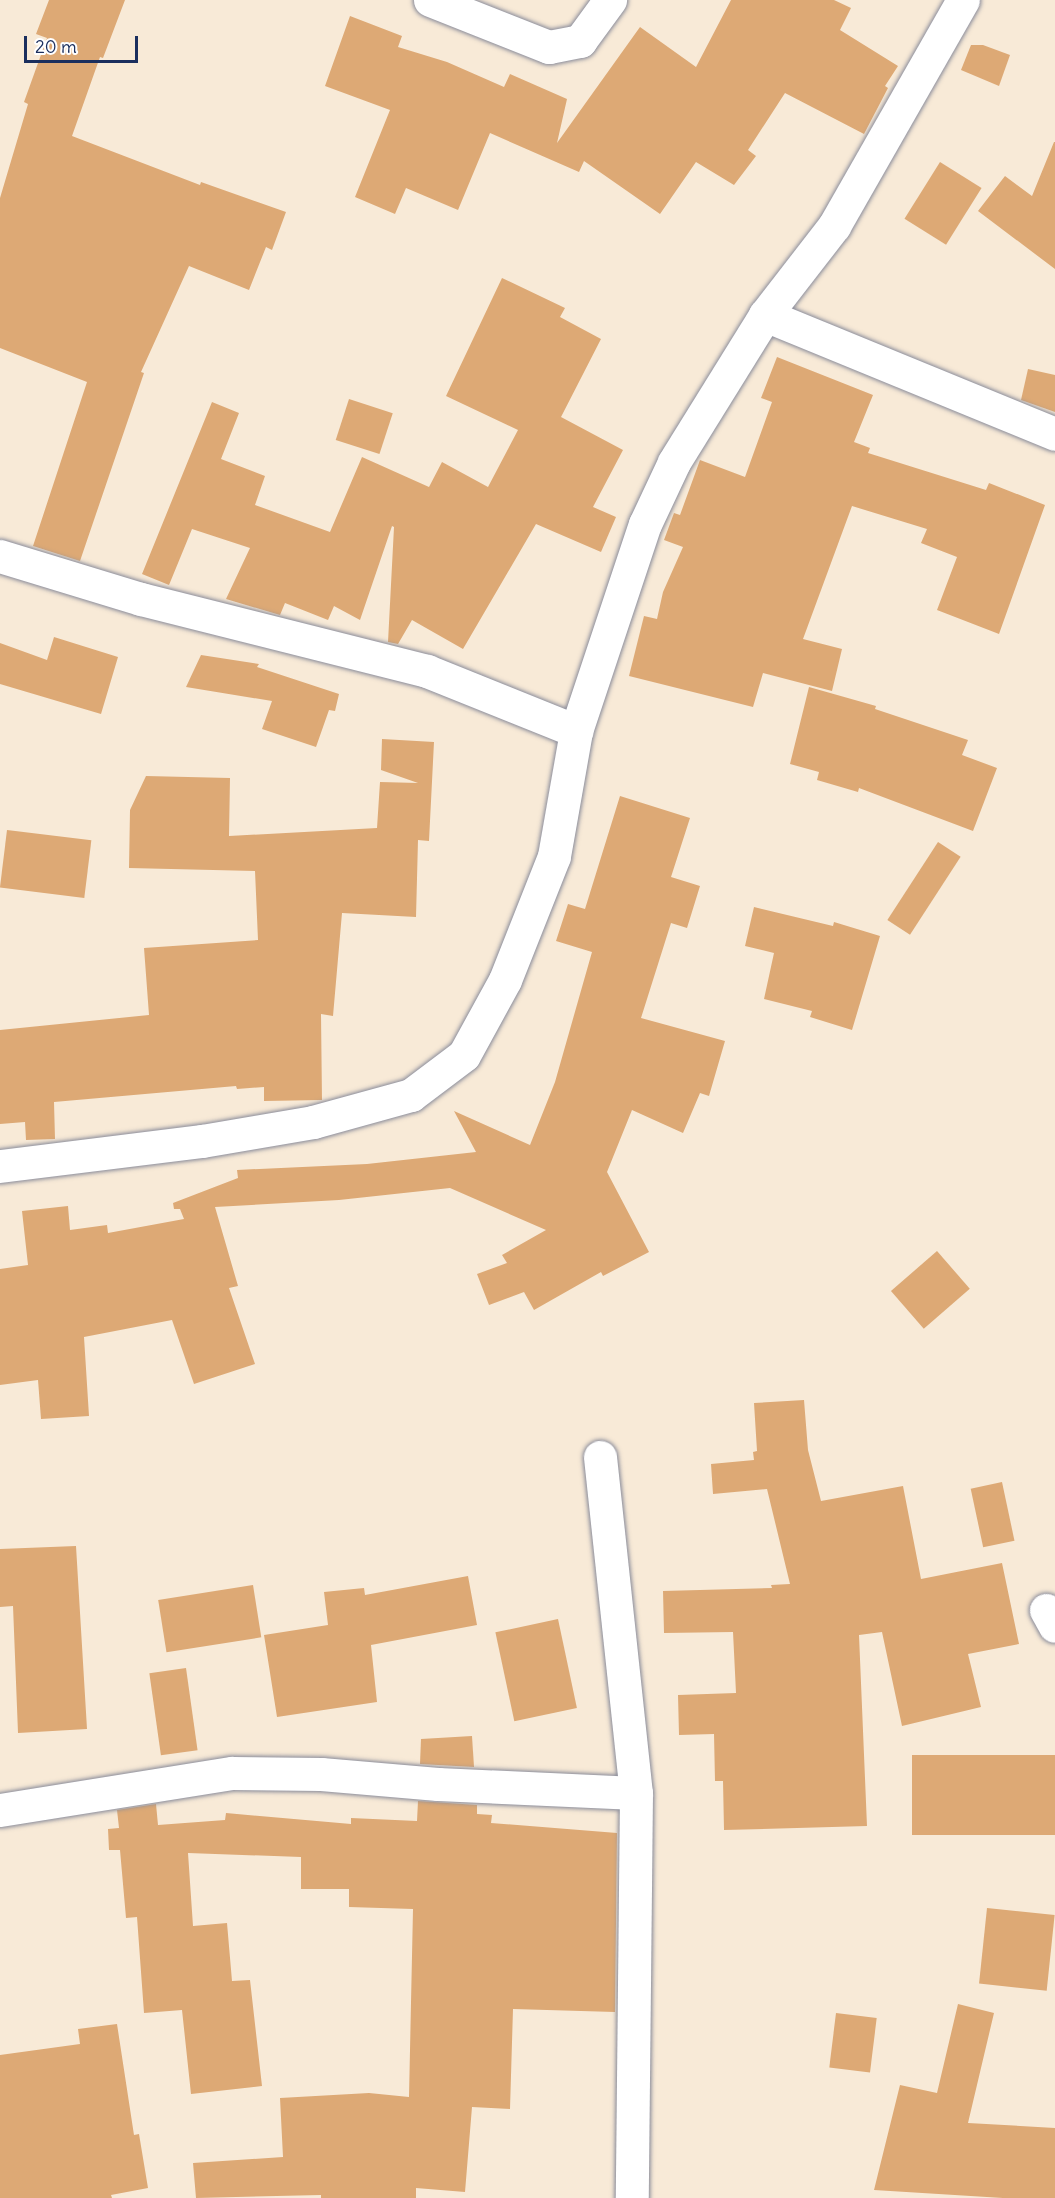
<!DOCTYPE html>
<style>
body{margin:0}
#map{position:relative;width:1055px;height:2198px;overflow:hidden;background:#f8ead7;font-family:Delius,sans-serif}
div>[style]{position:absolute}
.building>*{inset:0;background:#dda975;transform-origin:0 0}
.roads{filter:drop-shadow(0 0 2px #8a8c9a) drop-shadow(0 0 2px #8a8c9a)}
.minor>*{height:33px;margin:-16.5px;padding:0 16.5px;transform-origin:16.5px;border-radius:16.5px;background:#fff}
span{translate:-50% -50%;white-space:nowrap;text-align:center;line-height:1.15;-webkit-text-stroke:4.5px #fff;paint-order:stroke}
.scale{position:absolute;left:24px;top:36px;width:114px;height:27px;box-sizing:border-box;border:3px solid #1b2f5e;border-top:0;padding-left:8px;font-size:18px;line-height:21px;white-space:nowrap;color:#1b2f5e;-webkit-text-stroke:4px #fff;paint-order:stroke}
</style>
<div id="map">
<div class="building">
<div style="clip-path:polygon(49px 0,125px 0,103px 58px,100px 57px,72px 136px,200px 185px,201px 182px,286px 212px,272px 250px,266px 247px,249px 290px,189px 266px,141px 372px,144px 373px,80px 561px,33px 546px,87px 382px,0 348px,0 198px,28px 104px,24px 102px,47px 38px,36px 34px)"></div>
<div style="clip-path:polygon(731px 0,834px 0,851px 8px,840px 30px,898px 66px,885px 86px,888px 88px,864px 134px,785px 93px,748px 150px,756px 156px,734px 185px,696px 162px,660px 214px,584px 161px,579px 172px,490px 133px,458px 210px,406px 188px,395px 214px,355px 197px,390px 110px,325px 86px,350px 16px,402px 36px,398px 47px,447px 62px,504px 87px,510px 74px,567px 99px,557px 143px,640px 27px,696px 67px)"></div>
<div style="clip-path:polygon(971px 45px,983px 45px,1010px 55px,999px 86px,961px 70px)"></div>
<div style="clip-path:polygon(1054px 142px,1055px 142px,1055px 269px,978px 211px,1005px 176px,1032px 196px)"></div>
<div style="left:940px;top:162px;width:49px;height:67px;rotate:32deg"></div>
<div style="clip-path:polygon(502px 278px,565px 308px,560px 317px,601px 339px,561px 417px,623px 450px,593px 507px,616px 517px,601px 552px,536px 524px,463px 649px,412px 620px,398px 644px,388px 642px,394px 527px,392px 526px,360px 620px,334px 606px,328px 620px,285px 603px,280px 615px,226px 599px,250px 548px,192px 529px,169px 585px,142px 574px,212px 402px,239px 413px,221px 459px,265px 476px,255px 505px,330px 532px,362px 457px,429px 487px,442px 462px,488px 487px,518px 430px,446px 396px)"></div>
<div style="clip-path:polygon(777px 357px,873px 395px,854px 442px,870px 448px,868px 453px,986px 490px,989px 483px,1045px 505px,999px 634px,937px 610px,957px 557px,921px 543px,927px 529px,852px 506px,803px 639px,842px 649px,832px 691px,763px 673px,753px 707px,629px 676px,644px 616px,657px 619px,663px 592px,683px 547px,664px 540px,674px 513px,680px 515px,700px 460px,745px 477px,772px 402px,761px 398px)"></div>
<div style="clip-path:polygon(1028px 369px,1055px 375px,1055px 412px,1021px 400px)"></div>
<div style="left:349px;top:399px;width:46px;height:43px;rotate:18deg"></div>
<div style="clip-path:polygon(54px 637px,118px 657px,101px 714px,0 684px,0 643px,47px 660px)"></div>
<div style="clip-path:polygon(201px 655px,259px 664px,257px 667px,339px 694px,335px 711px,329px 710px,316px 747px,262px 729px,272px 701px,186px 687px)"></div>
<div style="clip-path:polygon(809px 687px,876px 706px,875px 709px,968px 740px,962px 755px,997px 768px,973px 831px,859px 788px,858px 792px,817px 780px,819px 772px,790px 764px)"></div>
<div style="clip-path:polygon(382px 739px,434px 742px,429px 841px,418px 840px,416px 917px,342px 913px,333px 1016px,321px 1014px,322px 1100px,264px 1101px,264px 1087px,237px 1089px,236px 1086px,54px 1102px,55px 1139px,26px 1140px,25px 1122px,0 1124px,0 1030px,149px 1015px,144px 948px,258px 940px,255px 871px,129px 868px,130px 810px,146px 776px,230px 778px,229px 836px,377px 828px,380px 782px,418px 783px,381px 770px)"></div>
<div style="clip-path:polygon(620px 796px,690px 818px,671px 877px,700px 886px,687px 928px,671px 923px,641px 1018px,725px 1041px,709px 1096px,700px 1093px,683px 1133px,632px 1110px,607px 1172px,649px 1252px,603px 1276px,601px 1272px,534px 1310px,524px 1292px,489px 1305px,477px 1274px,507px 1263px,502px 1255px,546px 1230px,450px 1188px,339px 1200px,215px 1207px,238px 1286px,229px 1288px,255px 1364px,194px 1384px,172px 1320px,84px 1337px,89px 1416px,41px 1419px,38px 1380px,0 1385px,0 1269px,28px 1265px,22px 1211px,68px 1206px,70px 1230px,107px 1225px,108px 1233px,184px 1219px,180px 1209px,174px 1209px,173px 1203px,238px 1178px,237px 1170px,367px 1164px,476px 1152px,454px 1111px,530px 1145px,555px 1082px,592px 952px,556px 941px,568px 904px,585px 909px)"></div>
<div style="left:7px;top:830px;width:85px;height:58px;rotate:7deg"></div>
<div style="left:938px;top:842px;width:27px;height:93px;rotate:33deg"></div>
<div style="clip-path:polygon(754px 907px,833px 926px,834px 922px,880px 936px,852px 1030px,810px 1017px,812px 1011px,764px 999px,774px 953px,745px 946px)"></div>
<div style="left:937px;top:1251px;width:50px;height:61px;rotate:49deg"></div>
<div style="clip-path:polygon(804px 1400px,808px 1450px,821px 1501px,903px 1486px,921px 1579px,1002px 1563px,1019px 1644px,968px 1654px,981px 1707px,902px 1726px,882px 1632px,859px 1635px,867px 1826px,724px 1830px,723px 1781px,715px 1781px,714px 1734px,679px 1735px,678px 1695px,736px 1693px,733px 1632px,664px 1633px,663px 1591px,772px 1588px,771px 1585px,790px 1584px,767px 1489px,713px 1494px,711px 1464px,754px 1460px,753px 1452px,757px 1451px,754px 1403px)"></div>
<div style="left:1002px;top:1482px;width:60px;height:32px;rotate:78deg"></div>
<div style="clip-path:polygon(76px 1546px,87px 1729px,18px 1733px,13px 1606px,0 1607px,0 1549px)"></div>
<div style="clip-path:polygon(468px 1576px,477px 1625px,371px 1645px,377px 1702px,277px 1717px,264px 1635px,328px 1625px,324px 1592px,364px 1588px,365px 1595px)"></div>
<div style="left:253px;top:1585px;width:53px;height:96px;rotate:81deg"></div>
<div style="left:558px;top:1619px;width:91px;height:64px;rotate:78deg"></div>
<div style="left:186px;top:1668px;width:83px;height:37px;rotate:82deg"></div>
<div style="clip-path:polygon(472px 1736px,474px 1767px,420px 1764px,421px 1739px)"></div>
<div style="left:1055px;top:1755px;width:80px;height:143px;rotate:90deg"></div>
<div style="clip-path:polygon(418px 1801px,477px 1805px,477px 1814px,492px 1815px,491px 1823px,617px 1833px,615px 2012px,513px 2009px,510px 2109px,472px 2107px,465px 2192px,416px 2188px,416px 2198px,321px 2198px,321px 2195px,196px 2198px,193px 2163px,283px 2157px,280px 2098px,369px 2093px,409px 2097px,413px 1909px,349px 1907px,349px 1889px,301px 1889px,301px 1857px,188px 1853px,193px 1926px,227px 1923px,232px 1981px,250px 1980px,262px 2086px,191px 2094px,182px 2010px,144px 2013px,137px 1917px,126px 1918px,120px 1850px,109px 1850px,108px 1829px,119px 1828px,117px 1810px,156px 1804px,158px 1825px,225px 1820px,226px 1813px,351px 1824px,351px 1818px,417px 1821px)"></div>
<div style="left:987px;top:1908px;width:68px;height:76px;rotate:6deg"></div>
<div style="clip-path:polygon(958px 2004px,994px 2013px,968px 2123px,1055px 2128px,1055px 2198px,1003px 2198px,874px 2190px,900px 2085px,937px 2093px)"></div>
<div style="left:836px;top:2013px;width:41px;height:55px;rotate:7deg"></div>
<div style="clip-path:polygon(117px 2024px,134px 2135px,139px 2134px,148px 2188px,111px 2195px,112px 2198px,0 2198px,0 2055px,80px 2044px,78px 2029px)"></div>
</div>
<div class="roads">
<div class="minor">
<div style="left:430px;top:0;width:128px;rotate:21.6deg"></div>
<div style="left:549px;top:47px;width:32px;rotate:-11deg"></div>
<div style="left:580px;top:41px;width:51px;rotate:-53.8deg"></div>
<div style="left:765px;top:315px;width:313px;rotate:22.3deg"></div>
<div style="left:0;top:556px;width:147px;rotate:17deg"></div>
<div style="left:141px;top:599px;width:295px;rotate:14.1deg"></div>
<div style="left:427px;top:671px;width:161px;rotate:21.9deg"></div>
<div style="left:0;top:1166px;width:204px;rotate:-7.1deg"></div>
<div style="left:202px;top:1141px;width:113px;rotate:-9.7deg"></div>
<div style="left:313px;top:1122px;width:102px;rotate:-15.4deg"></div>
<div style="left:411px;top:1095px;width:66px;rotate:-37deg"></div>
<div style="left:464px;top:1055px;width:85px;rotate:-61.3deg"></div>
<div style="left:505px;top:980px;width:133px;rotate:-68.4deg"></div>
<div style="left:554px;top:856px;width:127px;rotate:-80deg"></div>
<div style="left:576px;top:731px;width:218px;rotate:-71.6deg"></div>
<div style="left:645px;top:524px;width:68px;rotate:-64.9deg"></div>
<div style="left:674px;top:462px;width:173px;rotate:-58.2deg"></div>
<div style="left:765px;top:315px;width:113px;rotate:-52.2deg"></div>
<div style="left:834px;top:226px;width:260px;rotate:-60.3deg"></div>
<div style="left:600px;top:1457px;width:338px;rotate:83.9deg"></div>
<div style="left:636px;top:1793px;width:405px;rotate:90.6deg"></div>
<div style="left:1046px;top:1610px;width:18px;rotate:61deg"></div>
<div style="left:0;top:1810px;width:235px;rotate:-9.1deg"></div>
<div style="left:232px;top:1773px;width:89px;rotate:0.6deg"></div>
<div style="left:321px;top:1774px;width:117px;rotate:4.9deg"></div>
<div style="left:438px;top:1784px;width:198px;rotate:2.6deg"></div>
</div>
</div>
<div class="scale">20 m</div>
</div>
